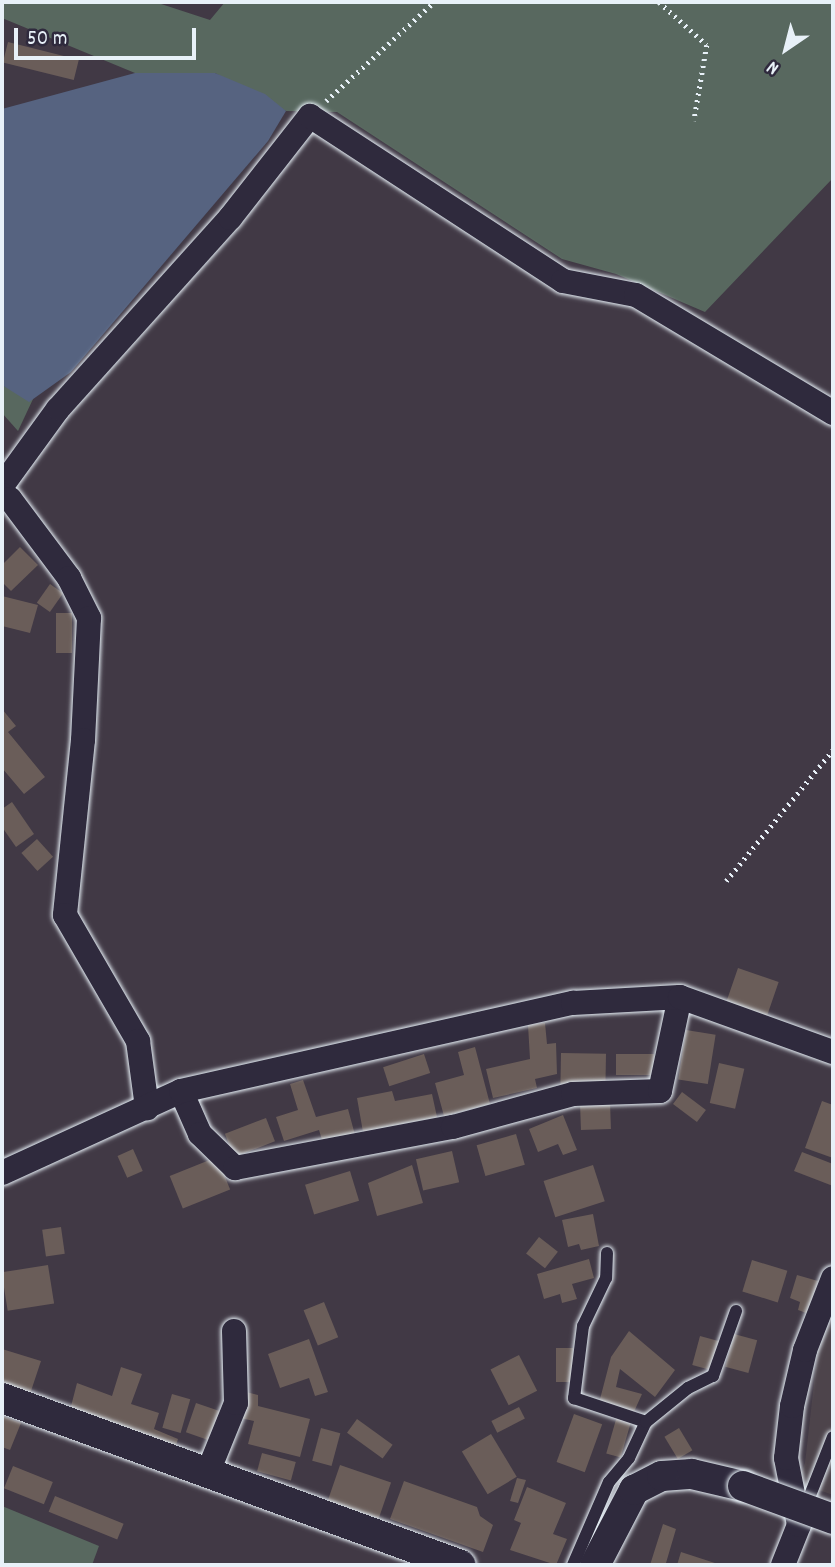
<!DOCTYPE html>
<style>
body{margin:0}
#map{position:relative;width:835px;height:1567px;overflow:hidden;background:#413945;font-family:Dekko,sans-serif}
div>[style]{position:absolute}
.built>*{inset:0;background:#4d444b}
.green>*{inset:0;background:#58685f}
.water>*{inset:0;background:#566380}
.building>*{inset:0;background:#6a5d59;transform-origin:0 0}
.path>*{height:4.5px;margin-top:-2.25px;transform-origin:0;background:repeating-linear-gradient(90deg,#e8f1f8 0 2px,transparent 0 7px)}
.roads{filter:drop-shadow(0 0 2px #e8f1f8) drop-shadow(0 0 2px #e8f1f8)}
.service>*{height:12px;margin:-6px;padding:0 6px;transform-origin:6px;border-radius:6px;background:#2f2a3d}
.minor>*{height:24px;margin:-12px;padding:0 12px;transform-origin:12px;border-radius:12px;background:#2f2a3d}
.tertiary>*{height:30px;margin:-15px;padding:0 15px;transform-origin:15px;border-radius:15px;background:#2f2a3d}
.bridges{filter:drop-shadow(0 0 2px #e8f1f8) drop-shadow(0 0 2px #e8f1f8)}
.tertiary-bridge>*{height:30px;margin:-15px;padding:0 15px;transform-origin:15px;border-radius:15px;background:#2f2a3d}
span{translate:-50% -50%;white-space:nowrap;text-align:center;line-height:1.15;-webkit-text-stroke:5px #2f2a3d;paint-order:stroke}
.frame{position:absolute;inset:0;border:4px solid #e8f1f8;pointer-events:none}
.north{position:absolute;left:751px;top:14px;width:70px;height:70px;-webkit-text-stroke:5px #2f2a3d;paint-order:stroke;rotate:215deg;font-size:19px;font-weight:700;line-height:28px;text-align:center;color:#e8f1f8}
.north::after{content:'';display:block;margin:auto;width:24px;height:32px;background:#e8f1f8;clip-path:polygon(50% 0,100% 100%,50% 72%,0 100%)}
.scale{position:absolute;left:14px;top:28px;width:182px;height:32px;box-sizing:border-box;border:4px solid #e8f1f8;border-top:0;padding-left:9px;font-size:21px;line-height:24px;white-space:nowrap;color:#e8f1f8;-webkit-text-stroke:5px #2f2a3d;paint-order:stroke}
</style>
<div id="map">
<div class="built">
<div style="clip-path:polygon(833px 1309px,833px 1495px,798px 1483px,805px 1463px,818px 1348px)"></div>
</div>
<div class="green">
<div style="clip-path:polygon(2px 2px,155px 2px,210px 20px,225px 2px,833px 2px,833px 178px,705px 312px,616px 274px,562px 259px,337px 112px,286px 111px,215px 73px,135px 73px,2px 18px)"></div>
<div style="clip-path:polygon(2px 385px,33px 399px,18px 431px,2px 413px)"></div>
<div style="clip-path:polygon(2px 1506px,99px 1546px,92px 1565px,2px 1565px)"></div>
</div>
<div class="water">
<div style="clip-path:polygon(135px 73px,215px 73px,265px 94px,286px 111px,268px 141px,71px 372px,29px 402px,2px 385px,2px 109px)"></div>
</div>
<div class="building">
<div style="left:8px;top:42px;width:73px;height:21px;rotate:14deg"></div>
<div style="clip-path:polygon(20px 547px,38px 565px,11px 591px,2px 582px,2px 565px)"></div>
<div style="left:50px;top:584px;width:16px;height:23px;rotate:35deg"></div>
<div style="clip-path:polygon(2px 596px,38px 605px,30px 633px,2px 626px)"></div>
<div style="left:56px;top:613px;width:16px;height:40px"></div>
<div style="clip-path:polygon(2px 709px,16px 726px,8px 732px,45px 777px,24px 794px,2px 768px)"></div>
<div style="clip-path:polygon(12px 802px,34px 834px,16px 847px,2px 827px,2px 809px)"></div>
<div style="left:37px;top:839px;width:24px;height:21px;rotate:48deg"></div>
<div style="left:738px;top:968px;width:43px;height:37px;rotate:19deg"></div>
<div style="clip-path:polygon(545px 1023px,547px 1044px,556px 1043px,557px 1074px,535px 1079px,537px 1088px,493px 1098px,486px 1069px,530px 1059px,528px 1025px)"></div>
<div style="left:686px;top:1030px;width:30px;height:50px;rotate:9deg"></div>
<div style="clip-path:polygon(475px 1047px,490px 1104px,444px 1116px,435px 1083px,464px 1075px,458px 1052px)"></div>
<div style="left:561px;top:1053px;width:45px;height:33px;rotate:1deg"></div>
<div style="left:424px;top:1054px;width:20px;height:43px;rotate:72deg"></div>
<div style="left:616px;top:1054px;width:38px;height:21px"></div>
<div style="left:719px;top:1063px;width:26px;height:41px;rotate:13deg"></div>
<div style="clip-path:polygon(303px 1080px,316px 1117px,348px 1109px,355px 1135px,323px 1143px,319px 1130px,284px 1141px,276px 1117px,298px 1110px,290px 1084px)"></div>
<div style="clip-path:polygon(392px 1091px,395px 1101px,432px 1094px,437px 1117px,363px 1132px,357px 1098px)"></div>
<div style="left:682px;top:1092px;width:30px;height:15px;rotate:37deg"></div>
<div style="clip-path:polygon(822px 1101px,833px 1105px,833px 1158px,805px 1148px)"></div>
<div style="left:610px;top:1102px;width:27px;height:30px;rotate:88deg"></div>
<div style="clip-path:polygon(563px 1115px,577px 1150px,563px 1155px,558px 1144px,538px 1152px,529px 1129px)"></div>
<div style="left:266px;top:1118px;width:25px;height:44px;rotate:69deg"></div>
<div style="left:516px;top:1134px;width:32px;height:41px;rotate:74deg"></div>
<div style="left:133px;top:1149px;width:24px;height:17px;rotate:66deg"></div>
<div style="left:452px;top:1151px;width:32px;height:37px;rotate:77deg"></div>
<div style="clip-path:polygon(802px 1152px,833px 1164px,833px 1186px,794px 1171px)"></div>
<div style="left:217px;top:1157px;width:35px;height:51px;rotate:68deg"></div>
<div style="clip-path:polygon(412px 1165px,423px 1203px,377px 1216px,368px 1183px)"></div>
<div style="left:593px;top:1165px;width:38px;height:52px;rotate:72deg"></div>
<div style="left:350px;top:1171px;width:31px;height:47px;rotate:73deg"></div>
<div style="clip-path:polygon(593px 1214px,599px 1246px,581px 1250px,579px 1244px,568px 1247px,562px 1220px)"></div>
<div style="left:61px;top:1227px;width:27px;height:19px;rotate:82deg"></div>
<div style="left:539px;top:1237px;width:24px;height:21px;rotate:38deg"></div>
<div style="clip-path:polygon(589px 1259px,594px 1278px,572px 1284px,577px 1299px,562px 1303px,560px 1294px,544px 1299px,537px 1274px)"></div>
<div style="left:752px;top:1260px;width:37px;height:33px;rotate:17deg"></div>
<div style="left:48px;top:1265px;width:39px;height:47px;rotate:81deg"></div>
<div style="clip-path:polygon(797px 1275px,818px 1281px,809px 1314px,798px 1310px,800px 1302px,790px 1298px)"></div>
<div style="left:324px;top:1302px;width:38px;height:22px;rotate:68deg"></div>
<div style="clip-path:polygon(629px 1331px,675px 1370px,655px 1397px,620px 1369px,616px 1387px,642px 1394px,633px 1414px,599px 1403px,611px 1357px)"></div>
<div style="left:734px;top:1334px;width:24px;height:34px;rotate:15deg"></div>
<div style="left:700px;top:1336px;width:20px;height:30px;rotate:15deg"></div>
<div style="clip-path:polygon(309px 1339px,328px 1392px,315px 1396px,309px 1378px,280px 1388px,268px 1354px)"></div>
<div style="left:556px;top:1348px;width:17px;height:34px"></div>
<div style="clip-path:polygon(2px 1349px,41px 1361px,30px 1394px,2px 1385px)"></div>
<div style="left:519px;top:1355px;width:40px;height:32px;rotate:63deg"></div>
<div style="clip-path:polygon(121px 1367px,142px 1374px,131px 1404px,159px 1413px,154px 1429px,178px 1439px,174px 1451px,69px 1414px,77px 1383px,112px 1396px)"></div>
<div style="clip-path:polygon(246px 1392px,258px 1395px,258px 1406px,310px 1419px,300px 1457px,248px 1444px,254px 1421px,240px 1418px)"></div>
<div style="left:172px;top:1394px;width:19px;height:35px;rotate:16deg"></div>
<div style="left:196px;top:1403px;width:28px;height:31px;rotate:19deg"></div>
<div style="left:519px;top:1407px;width:13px;height:31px;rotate:63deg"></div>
<div style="left:574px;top:1414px;width:30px;height:51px;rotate:20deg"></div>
<div style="clip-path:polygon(2px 1416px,21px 1423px,10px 1450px,2px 1447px)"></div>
<div style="left:617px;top:1416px;width:15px;height:39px;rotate:16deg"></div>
<div style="left:357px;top:1419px;width:44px;height:17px;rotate:36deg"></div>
<div style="left:321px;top:1428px;width:20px;height:34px;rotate:15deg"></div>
<div style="left:679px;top:1428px;width:26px;height:17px;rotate:59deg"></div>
<div style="left:491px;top:1434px;width:50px;height:34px;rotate:59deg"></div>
<div style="left:262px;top:1453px;width:35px;height:19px;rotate:15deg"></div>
<div style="left:340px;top:1465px;width:54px;height:38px;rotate:19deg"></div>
<div style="left:13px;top:1466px;width:43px;height:24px;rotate:22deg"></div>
<div style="clip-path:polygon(517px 1478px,526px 1480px,518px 1503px,510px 1501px)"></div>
<div style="clip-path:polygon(404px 1481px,477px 1507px,480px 1516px,493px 1525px,483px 1552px,390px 1519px)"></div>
<div style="clip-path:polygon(527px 1487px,566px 1503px,553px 1534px,567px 1539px,556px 1565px,510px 1550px,521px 1523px,514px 1520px)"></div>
<div style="left:55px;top:1496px;width:74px;height:17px;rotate:22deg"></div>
<div style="clip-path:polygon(663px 1524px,676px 1529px,666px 1563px,672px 1565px,650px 1565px)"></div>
<div style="clip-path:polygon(681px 1552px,721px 1565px,677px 1565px)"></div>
</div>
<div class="path">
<div style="left:659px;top:2px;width:64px;rotate:41.9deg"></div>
<div style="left:707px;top:45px;width:77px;rotate:99.7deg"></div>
<div style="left:326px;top:101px;width:147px;rotate:-42.5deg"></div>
<div style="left:726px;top:881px;width:169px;rotate:-50.8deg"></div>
</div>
<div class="roads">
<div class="service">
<div style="left:607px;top:1253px;width:25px;rotate:92deg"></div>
<div style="left:606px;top:1278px;width:53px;rotate:115.6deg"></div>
<div style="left:583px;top:1326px;width:73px;rotate:97.1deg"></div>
<div style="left:574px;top:1398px;width:76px;rotate:18.4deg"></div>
<div style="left:805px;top:1508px;width:76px;rotate:-68.5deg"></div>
<div style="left:573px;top:1565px;width:90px;rotate:-66.6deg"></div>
<div style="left:609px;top:1482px;width:31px;rotate:-50deg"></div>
<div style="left:629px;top:1458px;width:40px;rotate:-65deg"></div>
<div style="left:646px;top:1422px;width:54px;rotate:-39deg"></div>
<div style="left:688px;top:1388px;width:28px;rotate:-26deg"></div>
<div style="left:713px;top:1376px;width:69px;rotate:-70.5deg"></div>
</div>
<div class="minor">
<div style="left:2px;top:486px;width:95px;rotate:-54deg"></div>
<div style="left:58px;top:409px;width:257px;rotate:-48deg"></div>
<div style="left:230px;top:218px;width:130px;rotate:-51.9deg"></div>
<div style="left:310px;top:116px;width:302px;rotate:33.1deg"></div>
<div style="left:563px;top:281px;width:74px;rotate:10.9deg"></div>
<div style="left:636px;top:295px;width:230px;rotate:30.9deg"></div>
<div style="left:2px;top:495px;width:9px;rotate:27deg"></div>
<div style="left:10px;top:499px;width:99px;rotate:53.2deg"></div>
<div style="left:69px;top:578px;width:45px;rotate:63.4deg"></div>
<div style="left:89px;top:618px;width:122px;rotate:92.8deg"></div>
<div style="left:83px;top:740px;width:176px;rotate:95.9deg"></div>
<div style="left:65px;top:915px;width:146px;rotate:59.9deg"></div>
<div style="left:138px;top:1041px;width:68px;rotate:82.3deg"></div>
<div style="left:181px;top:1091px;width:47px;rotate:66.2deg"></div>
<div style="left:200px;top:1134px;width:49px;rotate:44.2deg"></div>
<div style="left:235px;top:1168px;width:222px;rotate:-10.7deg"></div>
<div style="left:453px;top:1127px;width:124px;rotate:-15.4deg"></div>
<div style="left:573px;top:1094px;width:87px;rotate:-2deg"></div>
<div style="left:660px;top:1091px;width:96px;rotate:-78deg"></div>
<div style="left:2px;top:1173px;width:197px;rotate:-24.6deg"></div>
<div style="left:181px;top:1091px;width:402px;rotate:-12.7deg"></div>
<div style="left:573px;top:1003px;width:107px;rotate:-3.2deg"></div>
<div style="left:680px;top:997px;width:163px;rotate:19.8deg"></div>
<div style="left:208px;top:1472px;width:74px;rotate:-67.9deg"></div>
<div style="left:236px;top:1403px;width:72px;rotate:-91.6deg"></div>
<div style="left:783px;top:1565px;width:43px;rotate:-68.2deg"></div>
<div style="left:799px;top:1525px;width:68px;rotate:-101deg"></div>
<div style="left:786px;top:1458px;width:52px;rotate:-83.4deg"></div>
<div style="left:792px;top:1406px;width:57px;rotate:-76.9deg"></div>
<div style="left:805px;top:1350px;width:77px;rotate:-68.7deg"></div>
</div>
<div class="tertiary">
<div style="left:2px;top:1398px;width:488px;rotate:20deg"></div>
<div style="left:595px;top:1565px;width:85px;rotate:-62.5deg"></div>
<div style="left:634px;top:1490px;width:31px;rotate:-27deg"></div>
<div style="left:662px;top:1476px;width:30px;rotate:-4deg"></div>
<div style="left:692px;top:1474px;width:52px;rotate:13.2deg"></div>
</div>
</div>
<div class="bridges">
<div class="tertiary-bridge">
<div style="left:743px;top:1486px;width:96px;rotate:20.1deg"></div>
</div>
</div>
<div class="frame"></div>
<div class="north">N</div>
<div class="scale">50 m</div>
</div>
